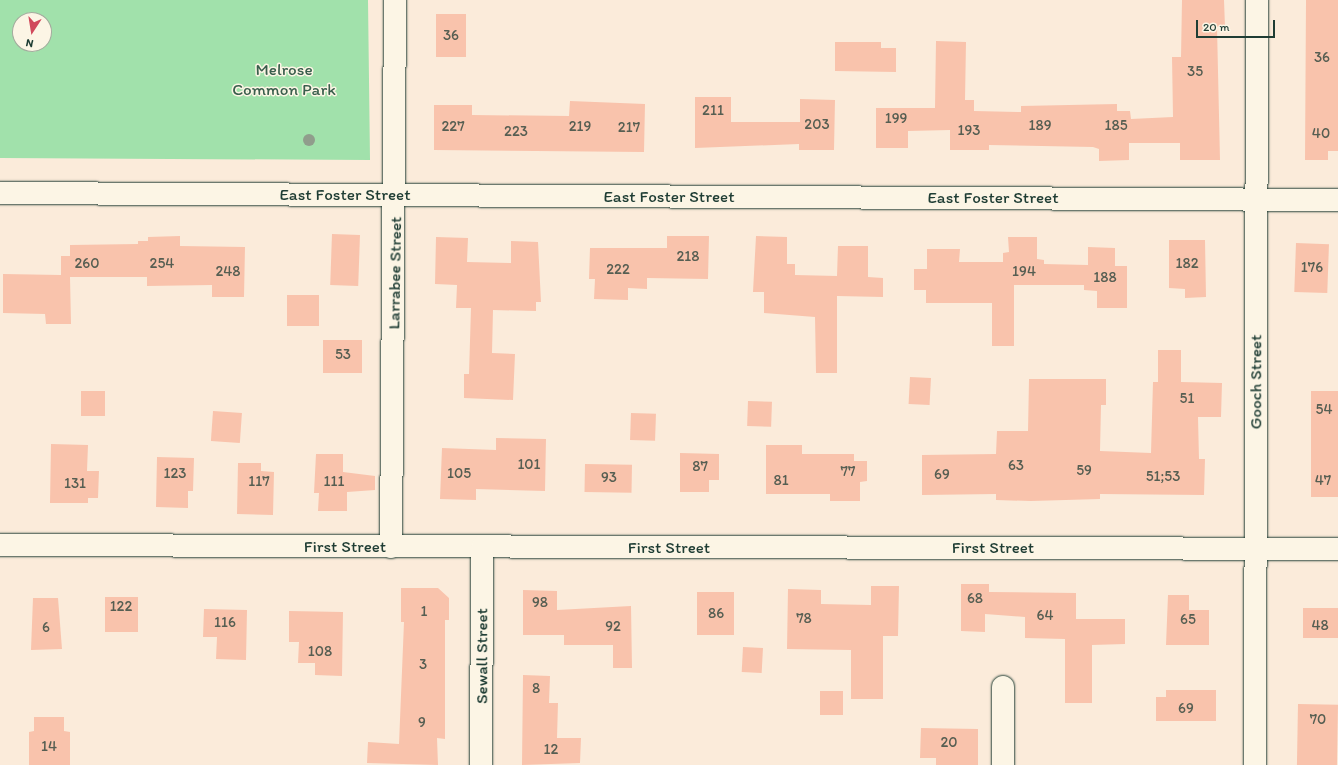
<!DOCTYPE html>
<style>
body{margin:0}
#map{position:relative;width:1338px;height:765px;overflow:hidden;background:#fbebda;font-family:Itim,sans-serif}
div>[style]{position:absolute}
.green>*{inset:0;background:#a1e1ab}
.building>*{inset:0;background:#f9c3ac;transform-origin:0 0}
.roads{filter:drop-shadow(0 0 1px #1f3d34) drop-shadow(0 0 1px #1f3d34)}
.minor>*{height:22px;margin:-11px;padding:0 11px;transform-origin:11px;border-radius:11px;background:#fcf5e5}
.trees>*{width:12px;height:12px;margin:-6px;border-radius:50%;background:#909d8c}
span{translate:-50% -50%;white-space:nowrap;text-align:center;line-height:1.15;-webkit-text-stroke:3px #fcf5e5;paint-order:stroke}
.number-label{font-size:15px;color:#565e52}
.number-label span{-webkit-text-stroke-width:0}
.park-label{font-size:17px;color:#395e4c}
.street-label{font-size:17px;color:#1f3d34}
.north{position:absolute;left:12px;top:12px;width:40px;height:40px;box-sizing:border-box;background:#fcf5e5;border:1px solid #a4ab9e;border-radius:50%;rotate:192deg;font-size:11px;font-weight:700;line-height:16px;text-align:center;color:#1f3d34}
.north::after{content:'';display:block;margin:auto;width:14px;height:18px;background:#d1495b;clip-path:polygon(50% 0,100% 100%,50% 72%,0 100%)}
.scale{position:absolute;left:1196px;top:20px;width:79px;height:18px;box-sizing:border-box;border:2px solid #1f3d34;border-top:0;padding-left:5px;font-size:12px;line-height:14px;white-space:nowrap;color:#1f3d34;-webkit-text-stroke:3px #fcf5e5;paint-order:stroke}
</style>
<div id="map">
<div class="green">
<div style="clip-path:polygon(evenodd,0 0,368px 0,370px 160px,0 158px,0 0,20px 20px,44px 20px,44px 44px,20px 44px,20px 20px)"></div>
</div>
<div class="building">
<div style="clip-path:polygon(1182px 0,1224px 0,1225px 27px,1217px 27px,1220px 160px,1180px 160px,1180px 143px,1129px 143px,1129px 160px,1099px 161px,1099px 149px,1093px 147px,989px 145px,989px 150px,950px 150px,950px 130px,908px 131px,908px 148px,876px 148px,876px 108px,935px 108px,936px 41px,966px 42px,965px 100px,974px 100px,974px 111px,1021px 112px,1021px 106px,1117px 104px,1117px 111px,1130px 111px,1131px 119px,1173px 117px,1172px 57px,1181px 57px)"></div>
<div style="clip-path:polygon(1306px 0,1338px 0,1338px 151px,1328px 151px,1328px 160px,1305px 160px)"></div>
<div style="left:436px;top:14px;width:30px;height:43px"></div>
<div style="clip-path:polygon(835px 42px,881px 42px,881px 48px,896px 48px,896px 72px,835px 71px)"></div>
<div style="clip-path:polygon(695px 97px,731px 97px,731px 122px,800px 122px,800px 99px,835px 100px,834px 150px,799px 150px,799px 144px,695px 148px)"></div>
<div style="clip-path:polygon(570px 101px,645px 104px,644px 152px,434px 150px,434px 105px,472px 105px,472px 115px,569px 116px)"></div>
<div style="left:332px;top:234px;width:28px;height:51px;rotate:2deg"></div>
<div style="clip-path:polygon(180px 236px,180px 246px,245px 247px,244px 297px,212px 297px,212px 285px,147px 286px,147px 277px,70px 277px,71px 324px,46px 324px,45px 314px,3px 313px,3px 274px,61px 275px,61px 256px,70px 256px,70px 245px,138px 244px,138px 241px,148px 241px,148px 237px)"></div>
<div style="clip-path:polygon(667px 236px,709px 236px,708px 279px,647px 278px,647px 289px,628px 288px,628px 300px,594px 299px,595px 279px,589px 279px,590px 248px,667px 248px)"></div>
<div style="clip-path:polygon(756px 236px,787px 237px,787px 264px,795px 264px,795px 275px,837px 276px,838px 246px,868px 246px,868px 277px,883px 278px,883px 297px,837px 296px,837px 373px,816px 373px,815px 317px,764px 313px,764px 292px,753px 292px)"></div>
<div style="clip-path:polygon(436px 237px,468px 238px,467px 262px,511px 263px,511px 241px,538px 242px,541px 302px,536px 302px,536px 311px,493px 310px,492px 353px,515px 354px,513px 400px,464px 398px,464px 374px,469px 374px,471px 308px,456px 308px,457px 285px,435px 284px)"></div>
<div style="clip-path:polygon(1008px 237px,1037px 237px,1037px 259px,1044px 260px,1044px 264px,1088px 265px,1088px 247px,1115px 248px,1115px 266px,1127px 266px,1127px 308px,1097px 308px,1097px 291px,1084px 290px,1084px 285px,1014px 285px,1014px 346px,992px 346px,992px 303px,926px 303px,926px 290px,914px 290px,914px 269px,927px 269px,927px 249px,960px 249px,959px 262px,1003px 262px,1003px 253px,1009px 252px)"></div>
<div style="clip-path:polygon(1169px 240px,1205px 240px,1206px 297px,1185px 298px,1185px 289px,1169px 288px)"></div>
<div style="left:1296px;top:243px;width:33px;height:49px;rotate:2deg"></div>
<div style="left:287px;top:295px;width:32px;height:31px"></div>
<div style="left:323px;top:340px;width:39px;height:33px"></div>
<div style="clip-path:polygon(1158px 350px,1181px 350px,1181px 382px,1222px 383px,1221px 417px,1198px 417px,1199px 459px,1205px 459px,1204px 495px,1100px 494px,1100px 499px,1031px 501px,996px 500px,996px 494px,922px 495px,922px 455px,996px 454px,997px 431px,1028px 431px,1029px 379px,1106px 379px,1106px 405px,1101px 405px,1100px 451px,1151px 453px,1153px 382px,1158px 382px)"></div>
<div style="left:910px;top:377px;width:21px;height:27px;rotate:3deg"></div>
<div style="left:81px;top:391px;width:24px;height:25px"></div>
<div style="left:1311px;top:391px;width:27px;height:106px"></div>
<div style="left:748px;top:401px;width:24px;height:25px;rotate:2deg"></div>
<div style="left:213px;top:411px;width:29px;height:30px;rotate:4deg"></div>
<div style="left:631px;top:413px;width:25px;height:27px;rotate:2deg"></div>
<div style="clip-path:polygon(496px 438px,546px 439px,545px 491px,476px 489px,476px 500px,440px 499px,442px 448px,496px 450px)"></div>
<div style="clip-path:polygon(51px 444px,88px 445px,87px 471px,99px 471px,98px 498px,88px 498px,88px 503px,50px 503px)"></div>
<div style="clip-path:polygon(766px 445px,802px 445px,802px 454px,854px 454px,854px 461px,867px 461px,867px 481px,860px 482px,860px 501px,830px 501px,830px 494px,766px 494px)"></div>
<div style="clip-path:polygon(680px 453px,719px 454px,719px 480px,709px 480px,709px 492px,680px 492px)"></div>
<div style="clip-path:polygon(316px 454px,343px 454px,343px 472px,375px 476px,375px 490px,347px 492px,347px 511px,318px 511px,319px 493px,314px 493px)"></div>
<div style="clip-path:polygon(157px 457px,194px 458px,193px 491px,188px 491px,188px 508px,156px 507px)"></div>
<div style="clip-path:polygon(238px 463px,261px 463px,261px 471px,274px 472px,273px 515px,237px 514px)"></div>
<div style="left:585px;top:464px;width:47px;height:28px;rotate:1deg"></div>
<div style="clip-path:polygon(961px 584px,989px 584px,989px 592px,1076px 593px,1076px 619px,1125px 619px,1125px 644px,1092px 645px,1092px 703px,1065px 703px,1065px 639px,1025px 638px,1025px 617px,985px 614px,985px 632px,961px 631px)"></div>
<div style="clip-path:polygon(871px 586px,899px 586px,898px 636px,883px 636px,883px 699px,851px 699px,851px 650px,787px 649px,788px 589px,821px 590px,821px 604px,871px 605px)"></div>
<div style="clip-path:polygon(401px 588px,438px 588px,449px 598px,449px 620px,445px 620px,445px 739px,437px 738px,438px 765px,367px 763px,368px 742px,399px 744px,404px 622px,401px 622px)"></div>
<div style="clip-path:polygon(523px 590px,557px 591px,557px 610px,631px 606px,632px 668px,613px 668px,613px 645px,564px 645px,564px 635px,523px 635px)"></div>
<div style="left:734px;top:592px;width:43px;height:37px;rotate:90deg"></div>
<div style="clip-path:polygon(1168px 595px,1189px 595px,1189px 610px,1209px 610px,1209px 645px,1166px 645px)"></div>
<div style="left:105px;top:597px;width:33px;height:35px"></div>
<div style="clip-path:polygon(33px 598px,58px 598px,62px 649px,31px 650px)"></div>
<div style="left:1338px;top:608px;width:30px;height:35px;rotate:90deg"></div>
<div style="clip-path:polygon(204px 609px,247px 610px,246px 660px,216px 659px,217px 637px,203px 637px)"></div>
<div style="clip-path:polygon(289px 611px,343px 612px,342px 676px,315px 675px,315px 663px,298px 663px,299px 642px,289px 642px)"></div>
<div style="left:743px;top:647px;width:20px;height:25px;rotate:3deg"></div>
<div style="clip-path:polygon(523px 675px,550px 676px,549px 703px,558px 703px,557px 738px,581px 738px,580px 763px,522px 765px)"></div>
<div style="clip-path:polygon(1166px 690px,1216px 690px,1216px 721px,1156px 721px,1156px 697px,1166px 697px)"></div>
<div style="left:820px;top:691px;width:23px;height:24px"></div>
<div style="left:1298px;top:704px;width:40px;height:61px;rotate:1deg"></div>
<div style="clip-path:polygon(34px 717px,64px 717px,64px 731px,70px 732px,70px 765px,29px 765px,29px 732px,34px 731px)"></div>
<div style="clip-path:polygon(921px 728px,978px 729px,978px 765px,936px 765px,936px 758px,920px 758px)"></div>
</div>
<div class="roads">
<div class="minor">
<div style="left:0;top:193px;width:1338px;rotate:0.3deg"></div>
<div style="left:0;top:545px;width:1338px;rotate:0.17deg"></div>
<div style="left:391px;top:547px;width:547px;rotate:-89.58deg"></div>
<div style="left:1003px;top:687px;width:78px;rotate:90deg"></div>
<div style="left:481px;top:765px;width:218px;rotate:-89.7deg"></div>
<div style="left:1255px;top:765px;width:765px;rotate:-89.85deg"></div>
</div>
</div>
<div class="trees">
<div style="left:309px;top:140px"></div>
</div>
<div class="number-label">
<span style="left:451px;top:36px">36</span>
<span style="left:1322px;top:58px">36</span>
<span style="left:1195px;top:72px">35</span>
<span style="left:713px;top:111px">211</span>
<span style="left:896px;top:119px">199</span>
<span style="left:817px;top:125px">203</span>
<span style="left:1040px;top:126px">189</span>
<span style="left:1116px;top:126px">185</span>
<span style="left:453px;top:127px">227</span>
<span style="left:580px;top:127px">219</span>
<span style="left:629px;top:128px">217</span>
<span style="left:969px;top:131px">193</span>
<span style="left:516px;top:132px">223</span>
<span style="left:1321px;top:134px">40</span>
<span style="left:688px;top:257px">218</span>
<span style="left:87px;top:264px">260</span>
<span style="left:162px;top:264px">254</span>
<span style="left:1187px;top:264px">182</span>
<span style="left:1312px;top:268px">176</span>
<span style="left:618px;top:270px">222</span>
<span style="left:228px;top:272px">248</span>
<span style="left:1024px;top:272px">194</span>
<span style="left:1105px;top:278px">188</span>
<span style="left:343px;top:355px">53</span>
<span style="left:1187px;top:399px">51</span>
<span style="left:1324px;top:410px">54</span>
<span style="left:529px;top:465px">101</span>
<span style="left:1016px;top:466px">63</span>
<span style="left:700px;top:467px">87</span>
<span style="left:1084px;top:471px">59</span>
<span style="left:848px;top:472px">77</span>
<span style="left:175px;top:474px">123</span>
<span style="left:459px;top:474px">105</span>
<span style="left:942px;top:475px">69</span>
<span style="left:1163px;top:477px">51;53</span>
<span style="left:609px;top:478px">93</span>
<span style="left:781px;top:481px">81</span>
<span style="left:1323px;top:481px">47</span>
<span style="left:259px;top:482px">117</span>
<span style="left:334px;top:482px">111</span>
<span style="left:75px;top:484px">131</span>
<span style="left:975px;top:599px">68</span>
<span style="left:540px;top:603px">98</span>
<span style="left:121px;top:607px">122</span>
<span style="left:424px;top:612px">1</span>
<span style="left:716px;top:614px">86</span>
<span style="left:1045px;top:616px">64</span>
<span style="left:804px;top:619px">78</span>
<span style="left:1188px;top:620px">65</span>
<span style="left:225px;top:623px">116</span>
<span style="left:1320px;top:626px">48</span>
<span style="left:613px;top:627px">92</span>
<span style="left:46px;top:628px">6</span>
<span style="left:320px;top:652px">108</span>
<span style="left:423px;top:665px">3</span>
<span style="left:536px;top:689px">8</span>
<span style="left:1186px;top:709px">69</span>
<span style="left:1318px;top:720px">70</span>
<span style="left:422px;top:723px">9</span>
<span style="left:949px;top:743px">20</span>
<span style="left:49px;top:747px">14</span>
<span style="left:551px;top:750px">12</span>
</div>
<div class="park-label">
<span style="left:284px;top:80px">Melrose<br>Common Park</span>
</div>
<div class="street-label">
<span style="left:345px;top:195px">East Foster Street</span>
<span style="left:669px;top:197px">East Foster Street</span>
<span style="left:993px;top:198px">East Foster Street</span>
<span style="left:395px;top:273px;rotate:-89deg">Larrabee Street</span>
<span style="left:1256px;top:382px;rotate:-90deg">Gooch Street</span>
<span style="left:345px;top:547px">First Street</span>
<span style="left:669px;top:548px">First Street</span>
<span style="left:993px;top:548px">First Street</span>
<span style="left:482px;top:656px;rotate:-90deg">Sewall Street</span>
</div>
<div class="north">N</div>
<div class="scale">20 m</div>
</div>
